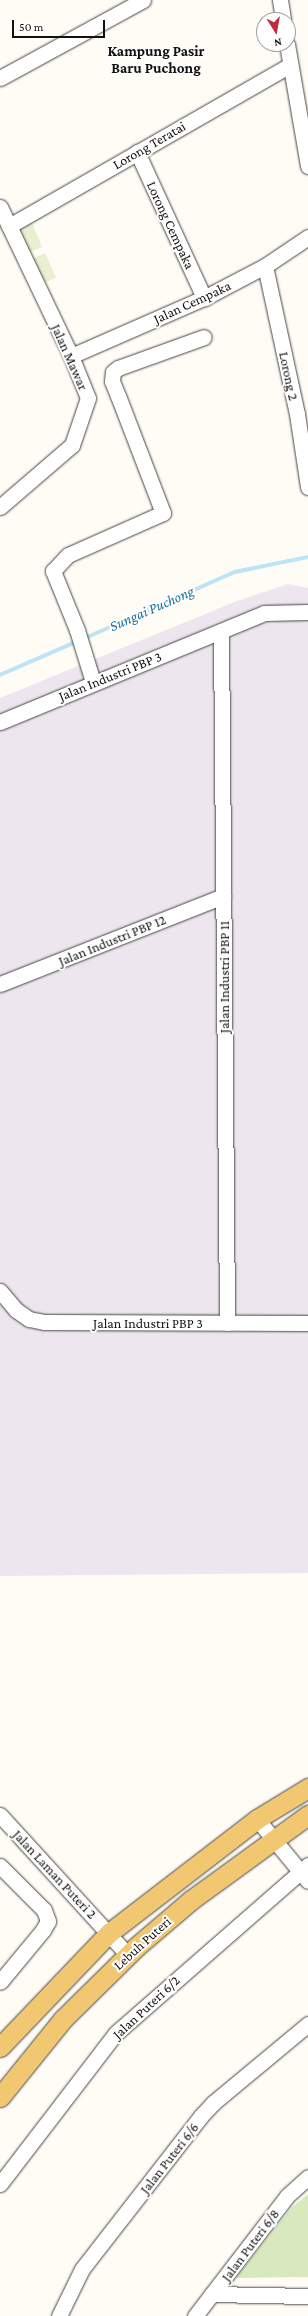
<!DOCTYPE html>
<style>
body{margin:0}
#map{position:relative;width:308px;height:2316px;overflow:hidden;background:#fffcf5;font-family:"Crimson Pro",serif}
div>[style]{position:absolute}
.industrial>*{inset:0;background:#ede6ee}
.green>*{inset:0;background:#d8e9bf}
.pitch>*{inset:0;background:#e8f0d0;transform-origin:0 0}
.stream>*{height:3.5px;margin:-1.75px;padding:0 1.75px;transform-origin:1.75px;border-radius:1.75px;background:#bce4f4}
.roads{filter:drop-shadow(0 0 1px #444) drop-shadow(0 0 1px #444)}
.minor>*{height:15px;margin:-7.5px;padding:0 7.5px;transform-origin:7.5px;border-radius:7.5px;background:#fff}
.major>*{height:19px;margin:-9.5px;padding:0 9.5px;transform-origin:9.5px;border-radius:9.5px;background:#f2c771}
span{translate:-50% -50%;white-space:nowrap;text-align:center;line-height:1.15;-webkit-text-stroke:4px #fff;paint-order:stroke}
.street-label{font-size:14px;color:#111}
.neighbourhood-label{font-size:15px;color:#111;font-weight:700}
.water-label{font-size:15px;color:#1e729f;font-style:italic}
.north{position:absolute;left:256px;top:12px;width:40px;height:40px;box-sizing:border-box;background:#fff;border:1px solid #a0a0a0;border-radius:50%;rotate:169deg;font-size:11px;font-weight:700;line-height:16px;text-align:center;color:#111}
.north::after{content:'';display:block;margin:auto;width:14px;height:18px;background:#bc2d41;clip-path:polygon(50% 0,100% 100%,50% 72%,0 100%)}
.scale{position:absolute;left:12px;top:20px;width:93px;height:18px;box-sizing:border-box;border:2px solid #111;border-top:0;padding-left:5px;font-size:12px;line-height:14px;white-space:nowrap;color:#111;-webkit-text-stroke:3px #fff;paint-order:stroke}
</style>
<div id="map">
<div class="industrial">
<div style="clip-path:polygon(288px 584px,308px 588px,308px 1573px,0 1576px,0 698px,237px 601px)"></div>
</div>
<div class="green">
<div style="clip-path:polygon(308px 2194px,308px 2277px,236px 2278px,291px 2208px)"></div>
</div>
<div class="pitch">
<div style="left:32px;top:223px;width:26px;height:17px;rotate:67deg"></div>
<div style="left:45px;top:253px;width:27px;height:17px;rotate:66deg"></div>
</div>
<div class="stream">
<div style="left:83px;top:639px;width:166px;rotate:-23.8deg"></div>
<div style="left:235px;top:572px;width:75px;rotate:-11.6deg"></div>
<div style="left:0;top:675px;width:83px;rotate:-23.5deg"></div>
</div>
<div class="roads">
<div class="minor">
<div style="left:280px;top:0;width:20px;rotate:81deg"></div>
<div style="left:287px;top:44px;width:124px;rotate:80.2deg"></div>
<div style="left:0;top:78px;width:163px;rotate:-28.6deg"></div>
<div style="left:137px;top:152px;width:161px;rotate:65.3deg"></div>
<div style="left:0;top:207px;width:165px;rotate:64.5deg"></div>
<div style="left:71px;top:356px;width:45px;rotate:68deg"></div>
<div style="left:88px;top:398px;width:50px;rotate:108.8deg"></div>
<div style="left:72px;top:445px;width:95px;rotate:139.3deg"></div>
<div style="left:9px;top:226px;width:324px;rotate:-29.8deg"></div>
<div style="left:265px;top:266px;width:151px;rotate:77.8deg"></div>
<div style="left:297px;top:414px;width:74px;rotate:81.4deg"></div>
<div style="left:71px;top:356px;width:145px;rotate:-23.6deg"></div>
<div style="left:204px;top:298px;width:69px;rotate:-27.7deg"></div>
<div style="left:265px;top:266px;width:52px;rotate:-34deg"></div>
<div style="left:221px;top:631px;width:692px;rotate:89.5deg"></div>
<div style="left:93px;top:682px;width:54px;rotate:-107.1deg"></div>
<div style="left:77px;top:630px;width:64px;rotate:-112.1deg"></div>
<div style="left:53px;top:571px;width:22px;rotate:-47deg"></div>
<div style="left:68px;top:555px;width:104px;rotate:-23.9deg"></div>
<div style="left:163px;top:513px;width:125px;rotate:-111deg"></div>
<div style="left:118px;top:396px;width:16px;rotate:-112deg"></div>
<div style="left:112px;top:381px;width:9px;rotate:-84deg"></div>
<div style="left:113px;top:372px;width:6px;rotate:-39deg"></div>
<div style="left:118px;top:368px;width:91px;rotate:-19.8deg"></div>
<div style="left:0;top:722px;width:286px;rotate:-22.4deg"></div>
<div style="left:264px;top:613px;width:44px;rotate:-1.3deg"></div>
<div style="left:0;top:984px;width:240px;rotate:-21.5deg"></div>
<div style="left:0;top:1291px;width:25px;rotate:50deg"></div>
<div style="left:16px;top:1310px;width:16px;rotate:35deg"></div>
<div style="left:29px;top:1319px;width:16px;rotate:11deg"></div>
<div style="left:45px;top:1322px;width:263px;rotate:0.2deg"></div>
<div style="left:0;top:1815px;width:190px;rotate:47.6deg"></div>
<div style="left:257px;top:1819px;width:80px;rotate:50.6deg"></div>
<div style="left:0;top:1866px;width:62px;rotate:45deg"></div>
<div style="left:44px;top:1910px;width:12px;rotate:70deg"></div>
<div style="left:48px;top:1921px;width:10px;rotate:119deg"></div>
<div style="left:43px;top:1930px;width:67px;rotate:129.6deg"></div>
<div style="left:0;top:2184px;width:190px;rotate:-52.5deg"></div>
<div style="left:116px;top:2033px;width:255px;rotate:-41.2deg"></div>
<div style="left:212px;top:2294px;width:96px;rotate:1.2deg"></div>
<div style="left:59px;top:2316px;width:52px;rotate:-63.9deg"></div>
<div style="left:82px;top:2269px;width:194px;rotate:-52.1deg"></div>
<div style="left:201px;top:2116px;width:18px;rotate:-47deg"></div>
<div style="left:213px;top:2103px;width:124px;rotate:-39.7deg"></div>
<div style="left:195px;top:2316px;width:151px;rotate:-52.5deg"></div>
<div style="left:287px;top:2196px;width:28px;rotate:-42deg"></div>
</div>
<div class="major">
<div style="left:0;top:2047px;width:158px;rotate:-46.3deg"></div>
<div style="left:109px;top:1933px;width:187px;rotate:-37.6deg"></div>
<div style="left:257px;top:1819px;width:60px;rotate:-31.3deg"></div>
<div style="left:0;top:2097px;width:100px;rotate:-51.1deg"></div>
<div style="left:63px;top:2019px;width:103px;rotate:-44.6deg"></div>
<div style="left:136px;top:1947px;width:72px;rotate:-40.5deg"></div>
<div style="left:191px;top:1900px;width:145px;rotate:-36deg"></div>
</div>
</div>
<div class="street-label">
<span style="left:149px;top:145px;rotate:-30deg">Lorong Teratai</span>
<span style="left:171px;top:225px;rotate:65deg">Lorong Cempaka</span>
<span style="left:192px;top:302px;rotate:-25deg">Jalan Cempaka</span>
<span style="left:70px;top:357px;rotate:66deg">Jalan Mawar</span>
<span style="left:289px;top:376px;rotate:78deg">Lorong 2</span>
<span style="left:110px;top:676px;rotate:-22deg">Jalan Industri PBP 3</span>
<span style="left:112px;top:940px;rotate:-22deg">Jalan Industri PBP 12</span>
<span style="left:224px;top:977px;rotate:-90deg">Jalan Industri PBP 11</span>
<span style="left:148px;top:1323px">Jalan Industri PBP 3</span>
<span style="left:55px;top:1874px;rotate:47deg">Jalan Laman Puteri 2</span>
<span style="left:142px;top:1943px;rotate:-42deg">Lebuh Puteri</span>
<span style="left:146px;top:2007px;rotate:-43deg">Jalan Puteri 6/2</span>
<span style="left:169px;top:2158px;rotate:-52deg">Jalan Puteri 6/6</span>
<span style="left:250px;top:2245px;rotate:-53deg">Jalan Puteri 6/8</span>
</div>
<div class="neighbourhood-label">
<span style="left:156px;top:60px">Kampung Pasir<br>Baru Puchong</span>
</div>
<div class="water-label">
<span style="left:152px;top:609px;rotate:-24deg">Sungai Puchong</span>
</div>
<div class="north">N</div>
<div class="scale">50 m</div>
</div>
